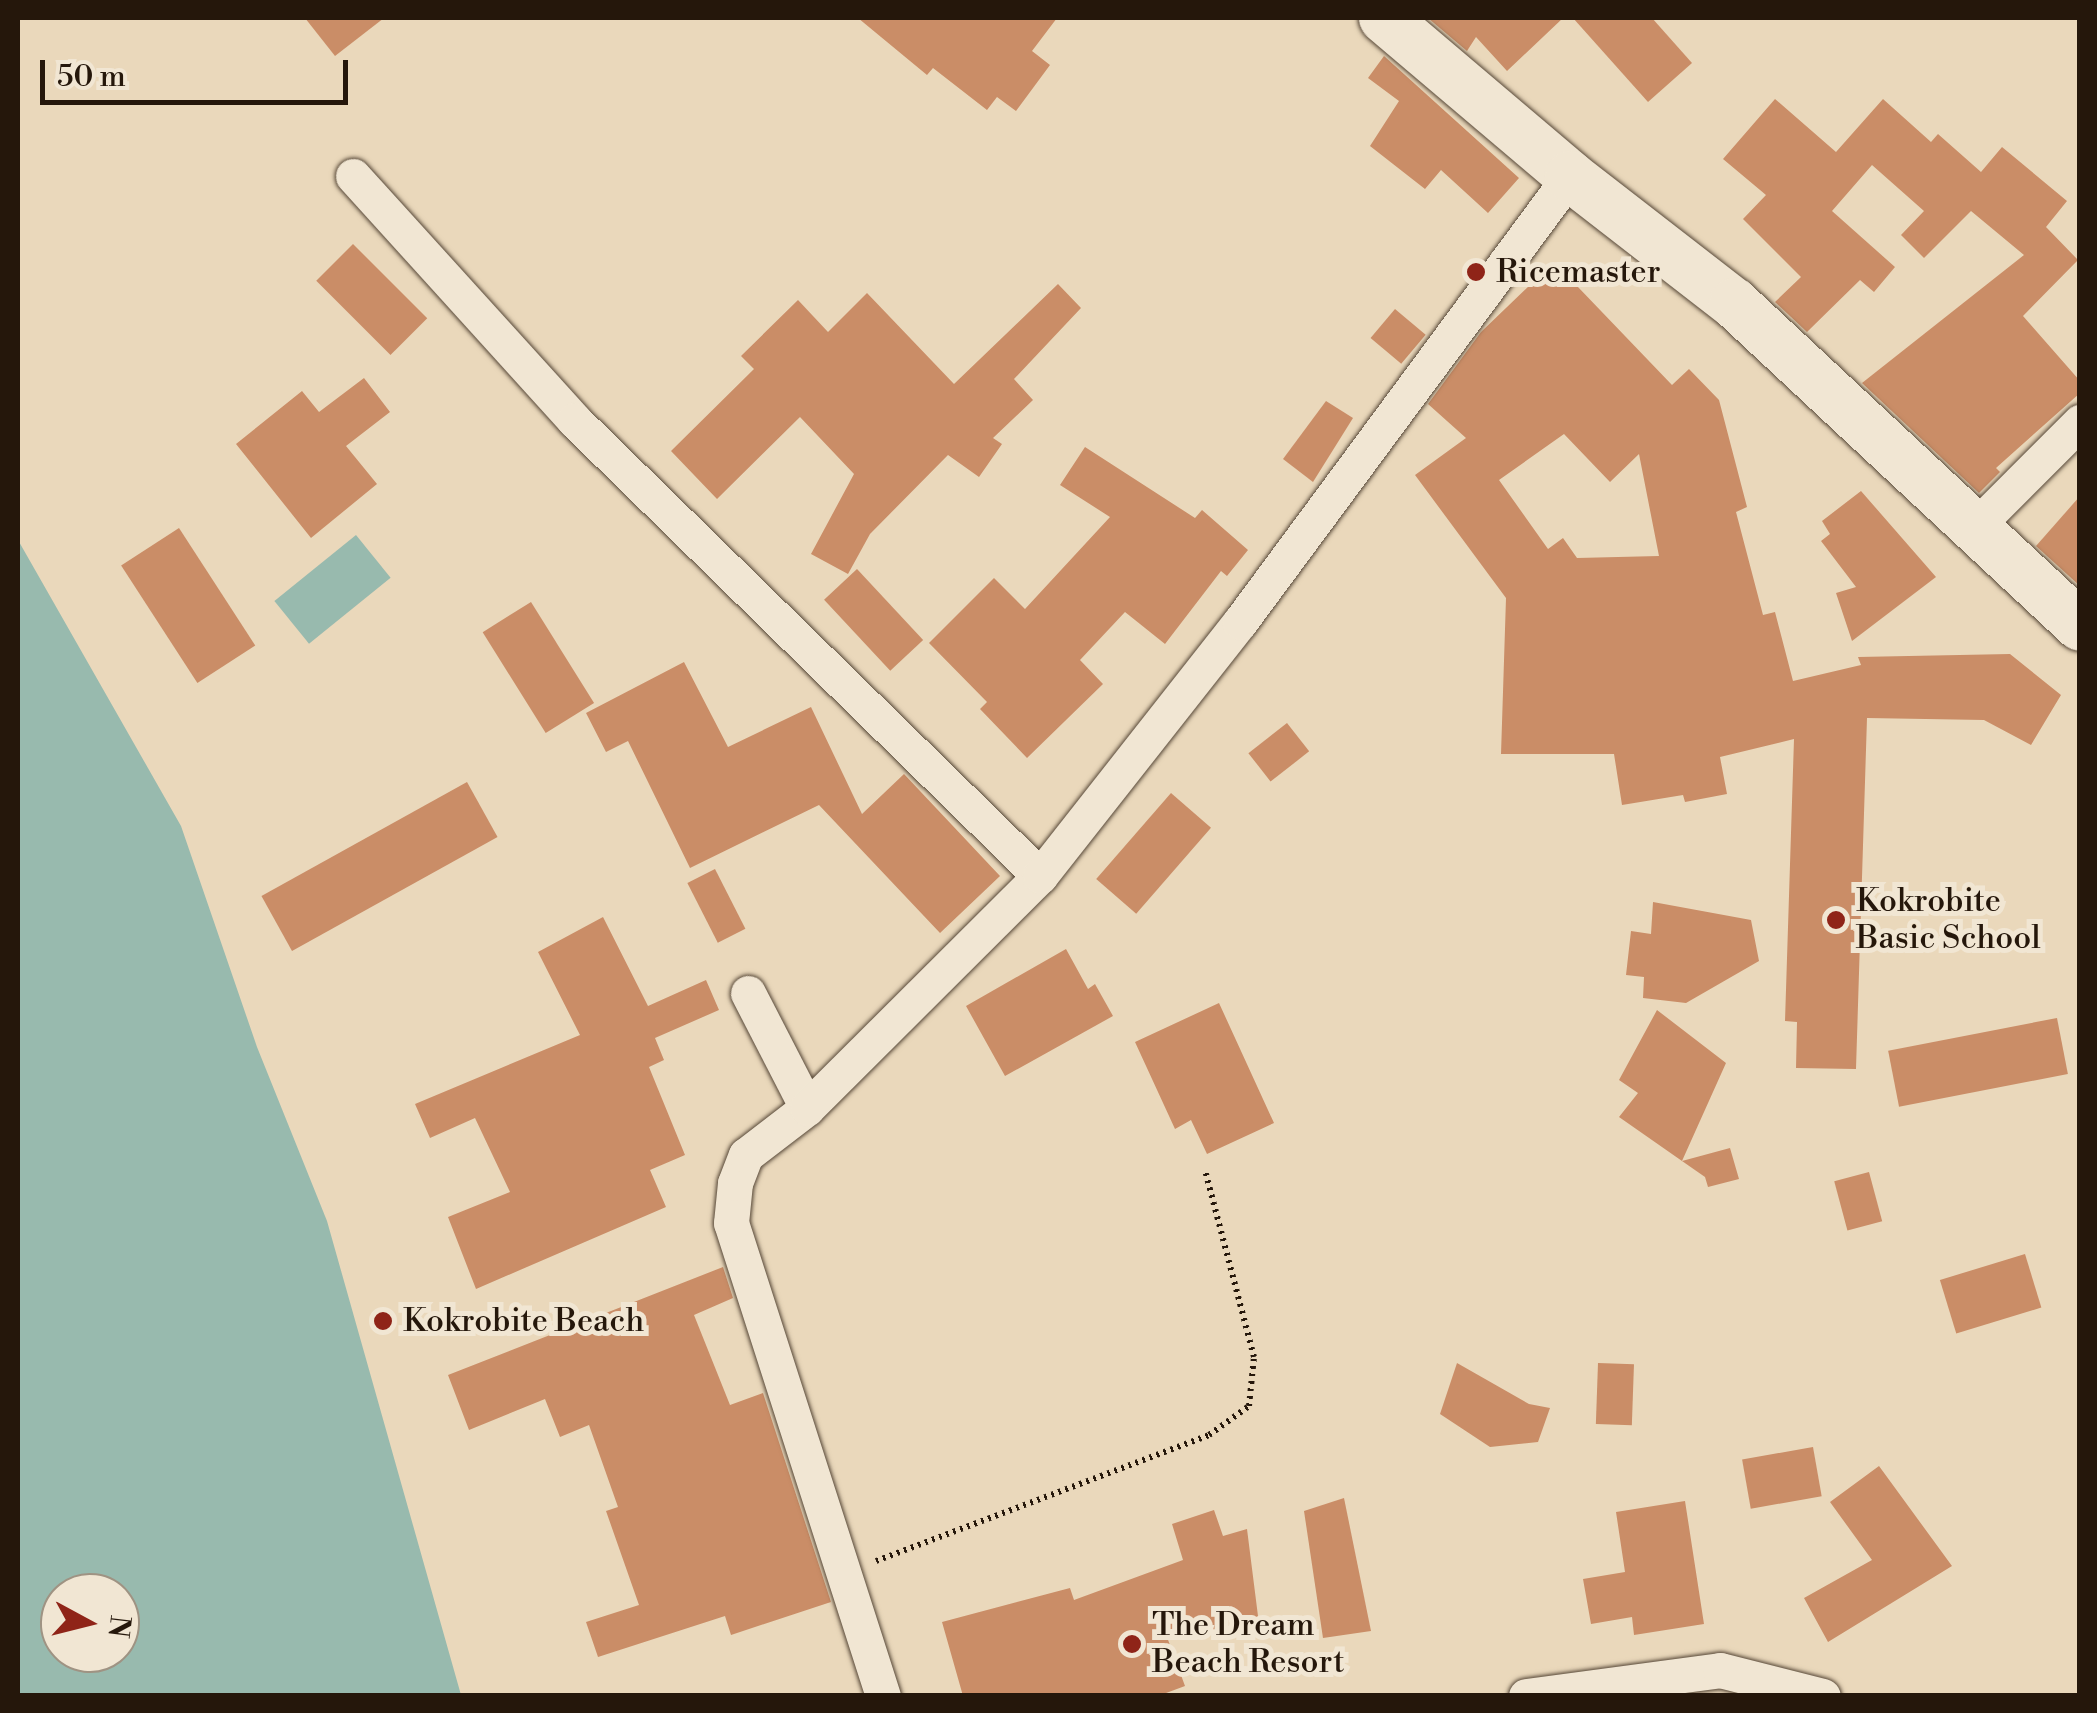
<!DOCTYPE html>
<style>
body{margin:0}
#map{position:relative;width:2097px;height:1713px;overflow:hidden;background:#ead8bb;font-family:"Libre Bodoni",serif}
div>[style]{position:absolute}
.water>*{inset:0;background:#98baae;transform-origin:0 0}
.building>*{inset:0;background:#ca8d67;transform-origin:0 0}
.path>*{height:6px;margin-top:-3px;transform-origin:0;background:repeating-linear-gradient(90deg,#25170b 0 2.5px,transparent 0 7.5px)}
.roads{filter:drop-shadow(0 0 2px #564737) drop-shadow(0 0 2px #564737)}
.street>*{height:35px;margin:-17.5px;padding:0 17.5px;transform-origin:17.5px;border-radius:17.5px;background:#f1e6d3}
.secondary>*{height:50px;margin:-25px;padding:0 25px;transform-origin:25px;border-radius:25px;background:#f1e6d3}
.dots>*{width:28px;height:28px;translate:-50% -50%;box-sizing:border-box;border:5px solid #f1e6d3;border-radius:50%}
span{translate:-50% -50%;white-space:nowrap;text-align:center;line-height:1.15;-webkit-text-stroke:10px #f1e6d3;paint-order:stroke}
.poi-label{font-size:32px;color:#25170b}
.left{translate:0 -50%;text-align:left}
.frame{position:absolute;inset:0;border:20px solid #25170b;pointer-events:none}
.north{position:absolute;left:40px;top:1573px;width:100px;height:100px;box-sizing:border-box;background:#f1e6d3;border:2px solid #9f9383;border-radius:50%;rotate:97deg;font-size:28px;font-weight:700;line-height:40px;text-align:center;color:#25170b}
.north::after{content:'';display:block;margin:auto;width:35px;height:45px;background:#8f2418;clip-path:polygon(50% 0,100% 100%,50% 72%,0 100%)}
.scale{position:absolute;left:40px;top:60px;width:308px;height:45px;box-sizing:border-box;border:5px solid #25170b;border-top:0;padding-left:12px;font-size:30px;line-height:35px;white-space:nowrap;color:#25170b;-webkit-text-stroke:8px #f1e6d3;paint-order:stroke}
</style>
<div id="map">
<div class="water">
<div style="left:356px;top:535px;width:55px;height:105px;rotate:51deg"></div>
<div style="clip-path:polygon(evenodd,18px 540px,181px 826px,257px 1047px,327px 1221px,461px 1695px,18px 1695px,18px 540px,60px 1593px,120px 1593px,120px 1653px,60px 1653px,60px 1593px)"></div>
</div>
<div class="building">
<div style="clip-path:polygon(305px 18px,384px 18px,335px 56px)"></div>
<div style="clip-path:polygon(858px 18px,1057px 18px,1032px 51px,1050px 65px,1016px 111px,997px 97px,987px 110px,933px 68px,927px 75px)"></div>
<div style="clip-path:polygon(1428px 18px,1563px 18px,1507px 71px,1476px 37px,1467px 51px)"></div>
<div style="clip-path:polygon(1573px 18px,1652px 18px,1692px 63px,1648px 102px)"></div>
<div style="clip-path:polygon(1384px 56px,1519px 178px,1488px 213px,1441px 170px,1425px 189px,1370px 146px,1399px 101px,1368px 78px)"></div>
<div style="clip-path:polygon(1775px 99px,1836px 152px,1883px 99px,1931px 142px,1938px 134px,1981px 172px,2002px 147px,2067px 201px,2046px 227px,2078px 260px,2023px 316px,2080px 381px,2080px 393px,1996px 468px,2000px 472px,1979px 493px,1862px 383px,2024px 255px,1971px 211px,1924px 258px,1901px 235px,1924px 211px,1872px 165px,1832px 211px,1895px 267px,1874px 292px,1860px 280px,1807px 332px,1775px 302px,1801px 277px,1743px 219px,1766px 195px,1723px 159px)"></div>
<div style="left:353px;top:244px;width:105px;height:52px;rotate:45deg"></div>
<div style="clip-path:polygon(evenodd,1554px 262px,1672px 385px,1689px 369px,1719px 400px,1747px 507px,1736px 512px,1763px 615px,1775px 612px,1793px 681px,1861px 665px,1858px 657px,2010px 654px,2061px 695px,2031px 745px,1984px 720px,1867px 718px,1856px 1069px,1796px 1068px,1797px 1022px,1785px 1021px,1794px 739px,1720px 757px,1727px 794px,1685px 802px,1683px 795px,1622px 805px,1614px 754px,1501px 754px,1506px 598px,1415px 475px,1466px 438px,1428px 404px,1481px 332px,1554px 262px,1564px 434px,1610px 482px,1639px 454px,1659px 556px,1577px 558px,1563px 538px,1548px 549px,1499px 480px,1564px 434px)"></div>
<div style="clip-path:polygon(1058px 284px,1081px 308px,1014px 379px,1033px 400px,993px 438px,1002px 444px,979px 477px,948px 455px,870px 534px,848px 574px,811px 554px,854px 474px,800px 417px,717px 499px,671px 451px,754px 369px,741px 356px,798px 300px,828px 332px,867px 293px,954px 384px)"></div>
<div style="left:1395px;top:309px;width:40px;height:38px;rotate:40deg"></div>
<div style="clip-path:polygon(364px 378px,390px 412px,346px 446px,377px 484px,311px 538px,236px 444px,302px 391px,319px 412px)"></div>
<div style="clip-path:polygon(1326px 401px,1353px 418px,1313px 482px,1283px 459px)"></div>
<div style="clip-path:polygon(1085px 447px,1195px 518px,1202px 510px,1248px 550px,1227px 576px,1221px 571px,1165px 644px,1125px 612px,1080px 660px,1103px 684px,1027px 758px,980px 709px,987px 702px,929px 643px,994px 578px,1025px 609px,1110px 517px,1060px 485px)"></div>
<div style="clip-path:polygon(1861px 491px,1936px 577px,1852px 641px,1836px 593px,1856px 587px,1821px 541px,1830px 534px,1822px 521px)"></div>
<div style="clip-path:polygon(2080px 496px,2080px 586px,2036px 546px)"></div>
<div style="left:179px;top:528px;width:140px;height:69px;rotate:57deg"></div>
<div style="left:857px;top:569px;width:97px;height:45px;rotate:47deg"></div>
<div style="left:531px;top:602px;width:119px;height:57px;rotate:58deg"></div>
<div style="clip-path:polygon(684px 662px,728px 747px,811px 707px,862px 814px,904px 774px,1000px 876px,940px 933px,819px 805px,690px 868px,628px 741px,606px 752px,586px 713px)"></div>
<div style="left:1287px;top:723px;width:36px;height:49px;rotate:52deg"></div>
<div style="left:467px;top:782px;width:63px;height:235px;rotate:61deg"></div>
<div style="left:1171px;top:793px;width:53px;height:114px;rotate:41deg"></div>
<div style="left:715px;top:869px;width:67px;height:31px;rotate:63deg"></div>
<div style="clip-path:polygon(1653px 902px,1751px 920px,1759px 961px,1686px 1003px,1643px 998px,1644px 977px,1626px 975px,1631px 931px,1651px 934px)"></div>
<div style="clip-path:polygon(603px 917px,648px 1006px,706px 980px,719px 1010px,655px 1038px,664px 1060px,649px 1067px,685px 1155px,650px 1170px,666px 1207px,476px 1289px,448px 1217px,510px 1192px,475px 1118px,430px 1138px,415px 1104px,580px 1035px,538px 952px)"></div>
<div style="clip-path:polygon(1066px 949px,1088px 989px,1095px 984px,1113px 1016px,1005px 1076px,966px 1006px)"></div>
<div style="clip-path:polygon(1219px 1003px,1274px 1123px,1207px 1154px,1191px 1120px,1175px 1129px,1135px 1042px)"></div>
<div style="clip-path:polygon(1657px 1010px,1726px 1063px,1682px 1161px,1619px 1117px,1638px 1093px,1619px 1080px)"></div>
<div style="left:2057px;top:1018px;width:57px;height:172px;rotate:79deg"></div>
<div style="clip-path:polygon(1730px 1148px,1739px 1179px,1708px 1187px,1705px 1177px,1682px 1161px)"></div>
<div style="left:1869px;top:1172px;width:51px;height:36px;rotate:75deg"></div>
<div style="left:2025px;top:1254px;width:56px;height:89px;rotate:73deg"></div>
<div style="clip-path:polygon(723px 1267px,733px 1298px,694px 1315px,730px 1405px,763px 1393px,831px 1602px,731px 1635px,725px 1616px,598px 1657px,586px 1622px,639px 1605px,606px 1511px,618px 1507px,589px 1425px,560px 1437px,545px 1399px,469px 1430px,448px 1375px)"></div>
<div style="clip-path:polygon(1457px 1363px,1529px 1404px,1550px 1408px,1538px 1442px,1490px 1447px,1440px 1414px)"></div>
<div style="left:1598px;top:1363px;width:36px;height:61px;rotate:2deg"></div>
<div style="left:1813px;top:1447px;width:50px;height:72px;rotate:80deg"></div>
<div style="clip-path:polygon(1879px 1466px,1952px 1566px,1828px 1642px,1804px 1598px,1872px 1560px,1830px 1502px)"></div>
<div style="clip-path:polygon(1344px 1498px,1371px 1631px,1323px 1638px,1304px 1511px)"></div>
<div style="clip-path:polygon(1685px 1501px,1704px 1624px,1634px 1635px,1632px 1617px,1591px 1624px,1583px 1579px,1625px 1572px,1616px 1512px)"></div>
<div style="clip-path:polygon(1214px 1510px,1223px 1536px,1247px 1529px,1259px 1624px,1167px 1637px,1185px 1686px,1158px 1696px,963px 1696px,942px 1622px,1070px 1588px,1074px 1600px,1183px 1560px,1172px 1524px)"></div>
</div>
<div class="path">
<div style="left:876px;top:1561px;width:356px;rotate:-20.7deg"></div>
<div style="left:1209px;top:1435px;width:49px;rotate:-35.9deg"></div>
<div style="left:1249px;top:1406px;width:49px;rotate:-84.2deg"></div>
<div style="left:1254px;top:1357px;width:193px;rotate:-104.7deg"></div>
</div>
<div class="roads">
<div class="street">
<div style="left:353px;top:176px;width:329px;rotate:47.8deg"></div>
<div style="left:574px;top:420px;width:652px;rotate:44.38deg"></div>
<div style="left:1972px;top:530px;width:153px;rotate:-45deg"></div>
<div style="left:748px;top:993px;width:129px;rotate:62.8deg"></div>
<div style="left:883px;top:1696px;width:497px;rotate:-107.8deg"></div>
<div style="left:731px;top:1223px;width:40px;rotate:-84.3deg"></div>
<div style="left:735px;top:1183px;width:30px;rotate:-69deg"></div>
<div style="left:746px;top:1155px;width:77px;rotate:-37.6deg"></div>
<div style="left:807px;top:1108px;width:329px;rotate:-44.9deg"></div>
<div style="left:1040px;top:876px;width:323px;rotate:-51.8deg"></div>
<div style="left:1240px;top:622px;width:555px;rotate:-53.5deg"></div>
<div style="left:1526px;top:1696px;width:196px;rotate:-7.6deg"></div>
<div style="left:1720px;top:1670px;width:106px;rotate:14.2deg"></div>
</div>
<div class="secondary">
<div style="left:1384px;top:18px;width:244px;rotate:40.3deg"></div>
<div style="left:1570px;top:176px;width:207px;rotate:37.8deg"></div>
<div style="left:1734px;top:303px;width:473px;rotate:43deg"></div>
</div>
</div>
<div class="dots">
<div style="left:1476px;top:272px;background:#8f2418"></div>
<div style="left:1836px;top:920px;background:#8f2418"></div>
<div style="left:383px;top:1321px;background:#8f2418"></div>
<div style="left:1132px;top:1644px;background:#8f2418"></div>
</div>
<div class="poi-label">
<span class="left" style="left:1496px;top:272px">Ricemaster</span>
<span class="left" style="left:1856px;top:920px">Kokrobite<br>Basic School</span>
<span class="left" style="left:403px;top:1321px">Kokrobite Beach</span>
<span class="left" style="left:1152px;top:1644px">The Dream<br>Beach Resort</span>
</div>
<div class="frame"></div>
<div class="north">N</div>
<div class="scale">50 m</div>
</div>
